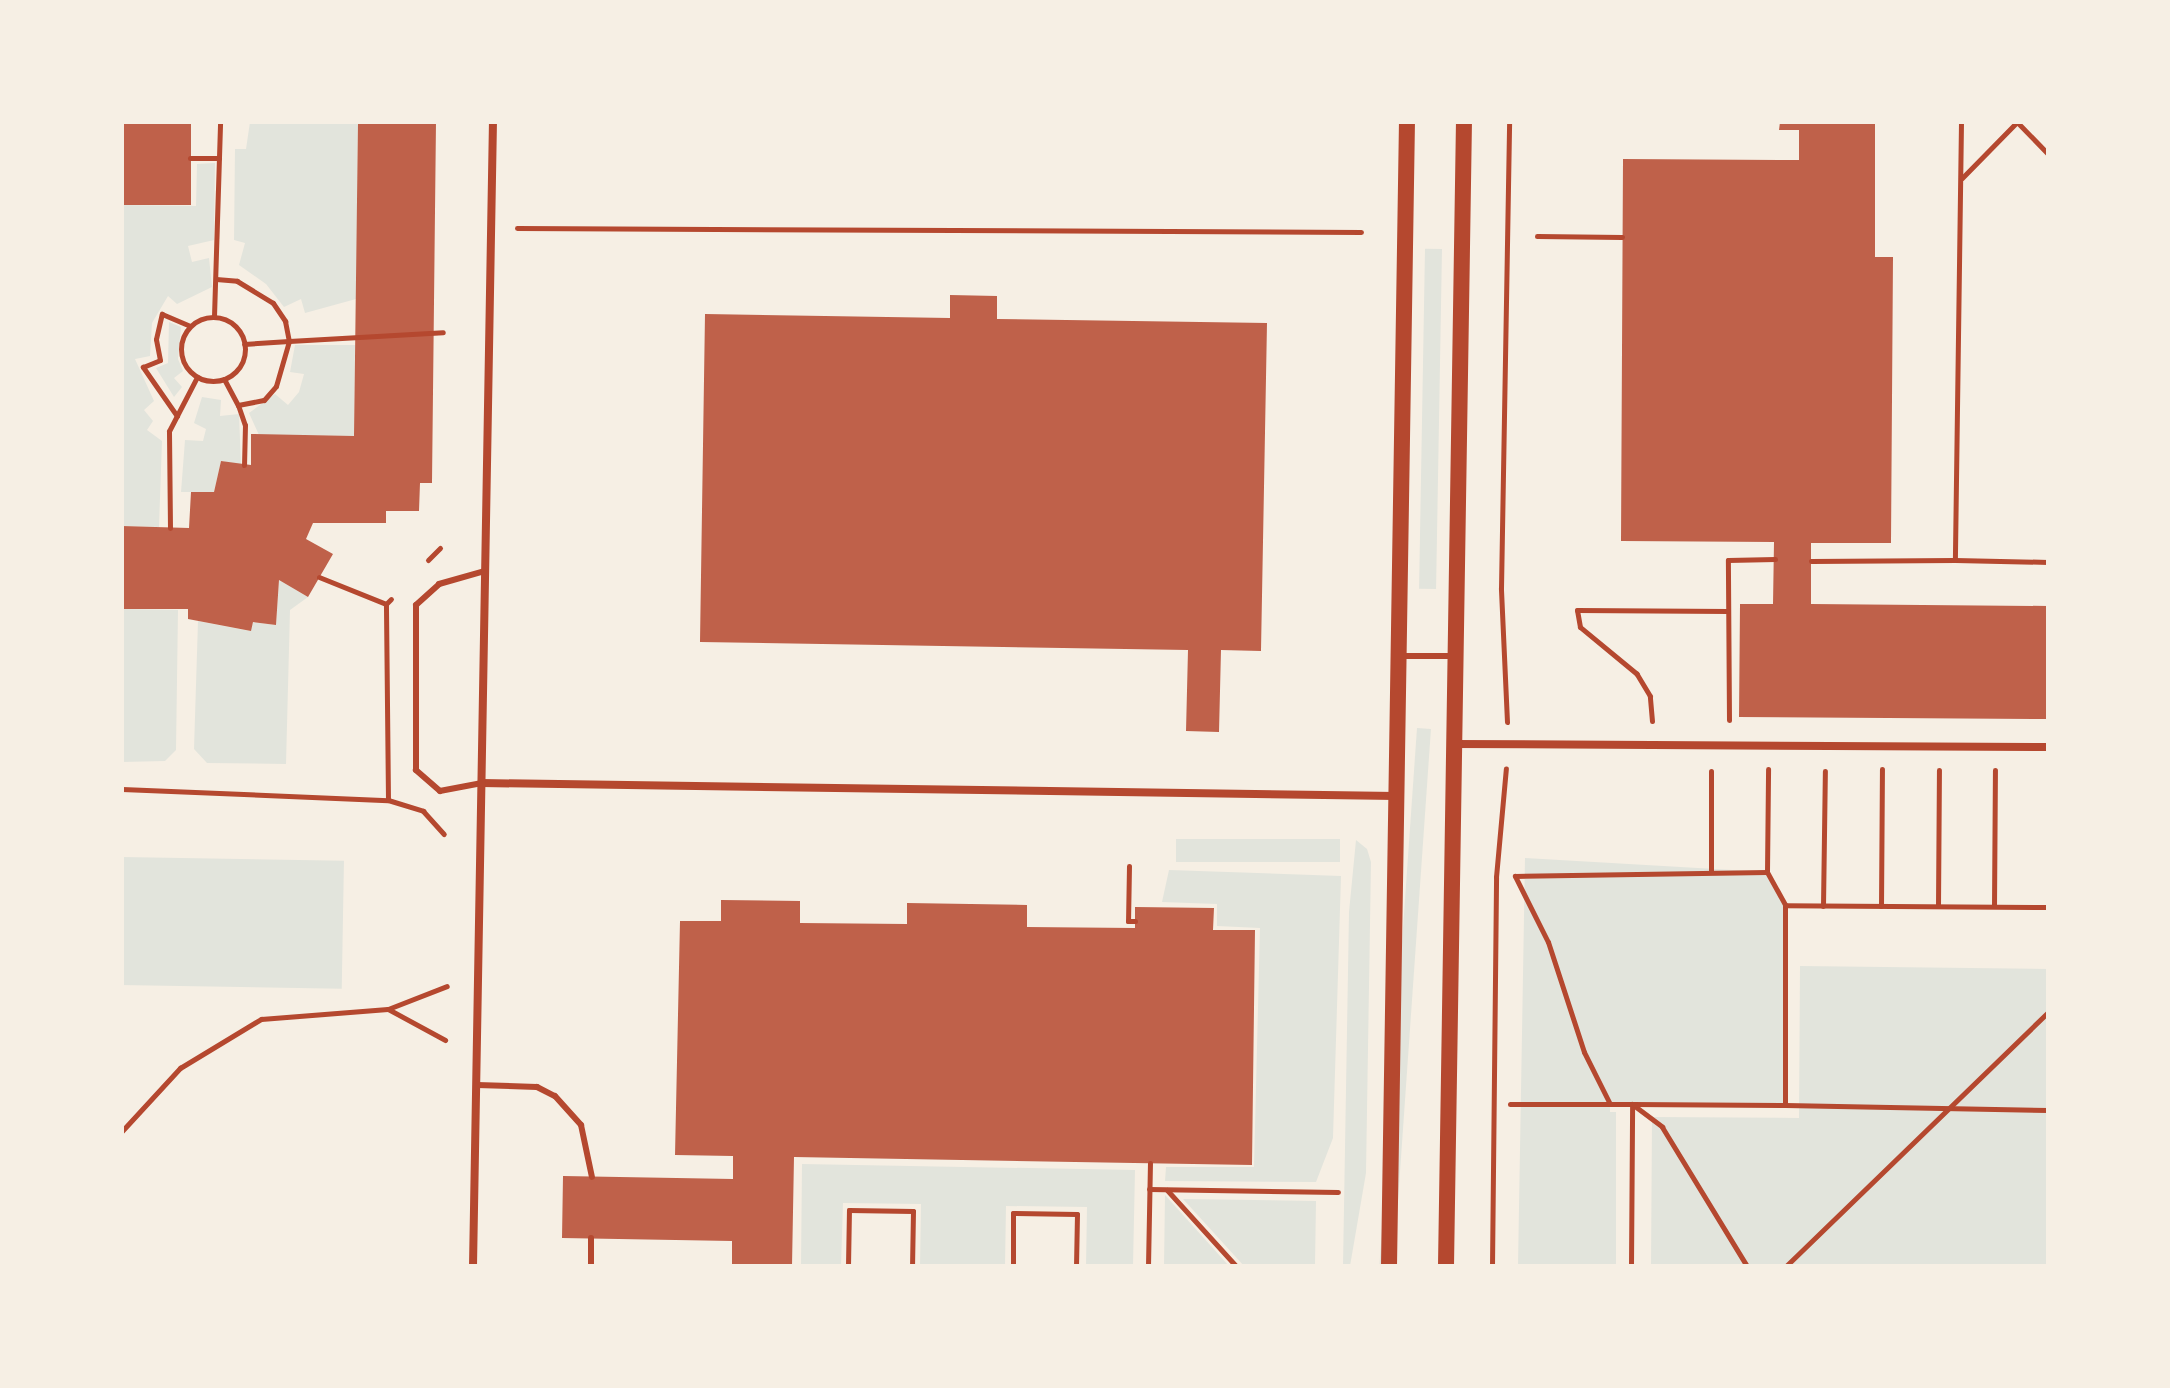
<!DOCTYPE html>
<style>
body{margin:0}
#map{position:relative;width:2170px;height:1388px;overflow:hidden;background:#f6efe4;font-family:"Asap Condensed",sans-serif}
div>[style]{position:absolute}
.green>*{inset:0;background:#e2e4dc;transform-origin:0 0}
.building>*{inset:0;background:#bf614a;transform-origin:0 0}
.path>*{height:5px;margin:-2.5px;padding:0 2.5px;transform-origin:2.5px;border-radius:2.5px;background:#b5482f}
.path>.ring{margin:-2.5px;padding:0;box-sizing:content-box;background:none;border:5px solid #b5482f;border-radius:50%}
.service>*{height:6px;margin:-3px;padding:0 3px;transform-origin:3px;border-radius:3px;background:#b5482f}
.minor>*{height:8px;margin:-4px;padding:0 4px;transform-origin:4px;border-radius:4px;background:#b5482f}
.secondary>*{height:16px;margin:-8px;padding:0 8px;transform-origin:8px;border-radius:8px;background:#b5482f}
span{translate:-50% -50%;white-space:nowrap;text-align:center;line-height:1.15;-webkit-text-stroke:6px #f6efe4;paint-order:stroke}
.frame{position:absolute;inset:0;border:124px solid #f6efe4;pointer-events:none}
</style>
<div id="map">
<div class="green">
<div style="clip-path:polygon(250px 122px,358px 122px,356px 299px,305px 313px,301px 299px,284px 307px,266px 284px,239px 265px,245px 243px,234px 240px,235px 149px,246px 149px)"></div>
<div style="clip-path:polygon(215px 163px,214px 240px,188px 246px,192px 262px,209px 258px,212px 287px,177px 304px,168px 296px,152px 323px,150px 356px,135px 359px,154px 401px,144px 410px,153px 421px,147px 430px,162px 441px,159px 527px,122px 526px,122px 205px,196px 206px,197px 164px)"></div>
<div style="left:1442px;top:249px;width:340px;height:17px;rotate:91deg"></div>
<div style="clip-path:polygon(169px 322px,181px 327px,178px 359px,183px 371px,174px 378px,182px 387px,174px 397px,156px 368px,168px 363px)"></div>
<div style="clip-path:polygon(295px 345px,355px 345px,354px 436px,259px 435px,249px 413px,275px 394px,288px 405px,299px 392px,304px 374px,290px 372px)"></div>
<div style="clip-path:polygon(202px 397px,221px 400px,220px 416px,239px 414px,241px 465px,221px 461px,214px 492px,181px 492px,185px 440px,203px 441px,206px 429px,194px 423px)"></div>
<div style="clip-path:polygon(279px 580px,308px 597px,290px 610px,286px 764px,207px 763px,194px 749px,198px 621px,250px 631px,253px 622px,276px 625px)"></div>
<div style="clip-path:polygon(122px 609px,178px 610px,176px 750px,165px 761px,122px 762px)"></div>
<div style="left:1417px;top:728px;width:14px;height:538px;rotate:4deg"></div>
<div style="left:1176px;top:839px;width:164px;height:23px"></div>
<div style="clip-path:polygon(1356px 840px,1367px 849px,1371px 862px,1366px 1173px,1350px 1266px,1343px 1266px,1349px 912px)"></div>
<div style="left:122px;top:857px;width:222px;height:128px;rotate:1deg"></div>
<div style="clip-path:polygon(1525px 858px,1767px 872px,1785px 905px,1785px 1105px,1610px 1104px,1610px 1112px,1616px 1112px,1616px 1266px,1518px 1266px)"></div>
<div style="clip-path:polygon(1169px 870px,1341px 876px,1333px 1138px,1316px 1182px,1165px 1181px,1166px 1167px,1254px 1167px,1260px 928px,1217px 926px,1217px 904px,1162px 902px)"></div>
<div style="clip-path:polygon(1800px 966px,2048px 969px,2048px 1266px,1651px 1266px,1652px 1117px,1799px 1118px)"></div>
<div style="clip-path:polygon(802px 1164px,1135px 1170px,1133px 1266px,1086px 1266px,1087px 1207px,1006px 1206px,1005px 1266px,920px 1266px,921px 1204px,843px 1203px,841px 1266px,801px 1266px)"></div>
<div style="clip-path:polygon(1165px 1195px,1229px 1266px,1164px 1266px)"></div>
<div style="clip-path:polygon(1183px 1199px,1316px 1201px,1315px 1266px,1244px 1266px)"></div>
</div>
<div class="building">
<div style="left:122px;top:122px;width:69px;height:83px"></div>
<div style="clip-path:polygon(358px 122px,436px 122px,432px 483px,420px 483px,419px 511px,386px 511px,386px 523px,313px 523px,306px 539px,333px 554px,308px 597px,279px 580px,276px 625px,253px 622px,251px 631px,188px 619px,188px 609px,122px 609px,122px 526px,189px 528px,191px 492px,214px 492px,221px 461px,251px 465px,251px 434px,354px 436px)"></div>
<div style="clip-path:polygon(1780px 122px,1875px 122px,1875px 257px,1893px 257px,1891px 543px,1811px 543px,1811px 604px,2048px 606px,2048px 719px,1739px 717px,1740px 604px,1773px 604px,1774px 542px,1621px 541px,1623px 159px,1799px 160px,1799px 130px,1779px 130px)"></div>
<div style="clip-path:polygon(950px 295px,997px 296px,997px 319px,1267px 323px,1261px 651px,1221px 650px,1219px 732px,1186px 731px,1188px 650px,700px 642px,705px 314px,950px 318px)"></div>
<div style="clip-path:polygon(721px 900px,800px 901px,800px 923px,907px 924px,907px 903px,1027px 905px,1027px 927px,1135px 928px,1135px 907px,1214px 908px,1213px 930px,1255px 930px,1252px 1165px,794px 1157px,792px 1266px,732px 1266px,732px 1241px,562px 1238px,563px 1176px,733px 1179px,733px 1156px,675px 1155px,680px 921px,721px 921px)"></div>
</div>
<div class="path">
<div style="left:1961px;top:122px;width:438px;rotate:90.8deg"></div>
<div style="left:1955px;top:560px;width:93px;rotate:1.2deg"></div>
<div style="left:2017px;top:122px;width:45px;rotate:45.9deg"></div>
<div style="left:190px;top:158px;width:29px"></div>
<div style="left:1962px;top:178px;width:78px;rotate:-45.5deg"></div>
<div style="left:517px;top:228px;width:844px;rotate:0.27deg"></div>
<div style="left:1537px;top:236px;width:85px;rotate:0.7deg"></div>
<div style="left:216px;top:279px;width:21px;rotate:5deg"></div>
<div style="left:237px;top:281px;width:42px;rotate:31.4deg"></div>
<div style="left:273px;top:303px;width:22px;rotate:56deg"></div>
<div style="left:285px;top:321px;width:20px;rotate:79deg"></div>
<div style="left:289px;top:341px;width:154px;rotate:-3.3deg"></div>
<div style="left:214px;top:316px;width:194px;rotate:-88.2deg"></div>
<div class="ring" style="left:181px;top:317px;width:59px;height:59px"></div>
<div style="left:224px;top:379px;width:30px;rotate:62deg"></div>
<div style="left:238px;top:405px;width:26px;rotate:-11deg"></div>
<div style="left:264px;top:400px;width:18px;rotate:-49deg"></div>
<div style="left:276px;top:386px;width:47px;rotate:-73.9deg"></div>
<div style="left:289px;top:341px;width:45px;rotate:176.2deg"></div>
<div style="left:238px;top:405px;width:21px;rotate:71deg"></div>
<div style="left:245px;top:425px;width:40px;rotate:91.4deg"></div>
<div style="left:177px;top:416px;width:60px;rotate:-124.8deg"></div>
<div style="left:143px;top:367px;width:18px;rotate:-22deg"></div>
<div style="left:160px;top:360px;width:21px;rotate:-101deg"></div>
<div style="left:156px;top:339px;width:26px;rotate:-77deg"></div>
<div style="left:162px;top:314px;width:30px;rotate:23deg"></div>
<div style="left:170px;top:528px;width:97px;rotate:-90.6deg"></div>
<div style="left:169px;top:431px;width:61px;rotate:-62.6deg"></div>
<div style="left:428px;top:560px;width:17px;rotate:-45deg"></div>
<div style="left:1811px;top:561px;width:144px;rotate:-0.4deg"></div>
<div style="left:319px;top:577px;width:72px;rotate:21.9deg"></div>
<div style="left:1729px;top:720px;width:160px;rotate:-90.4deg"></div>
<div style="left:1728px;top:560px;width:47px;rotate:-1.2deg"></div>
<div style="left:1652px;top:721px;width:25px;rotate:-95deg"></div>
<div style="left:1650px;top:696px;width:26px;rotate:-121deg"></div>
<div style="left:1637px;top:674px;width:74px;rotate:-140.5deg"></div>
<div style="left:1580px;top:627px;width:17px;rotate:-100deg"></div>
<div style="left:1577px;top:610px;width:151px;rotate:0.4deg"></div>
<div style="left:1507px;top:722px;width:134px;rotate:-92.6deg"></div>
<div style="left:1501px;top:588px;width:466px;rotate:-89deg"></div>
<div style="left:1711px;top:771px;width:101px;rotate:90deg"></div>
<div style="left:122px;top:789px;width:266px;rotate:2.4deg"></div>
<div style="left:388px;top:800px;width:37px;rotate:17deg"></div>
<div style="left:423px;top:811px;width:31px;rotate:48deg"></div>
<div style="left:388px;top:800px;width:196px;rotate:-90.6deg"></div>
<div style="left:386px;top:604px;width:7px;rotate:-45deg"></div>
<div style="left:1129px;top:866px;width:55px;rotate:91deg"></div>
<div style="left:1128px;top:921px;width:7px"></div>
<div style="left:1767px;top:872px;width:103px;rotate:-89.4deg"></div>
<div style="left:1823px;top:906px;width:135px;rotate:-89.2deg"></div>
<div style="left:1881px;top:906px;width:137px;rotate:-89.6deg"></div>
<div style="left:1938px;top:906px;width:136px;rotate:-89.6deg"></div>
<div style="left:1994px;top:906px;width:136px;rotate:-89.6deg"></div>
<div style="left:2048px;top:907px;width:263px;rotate:-179.6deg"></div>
<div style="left:1785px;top:905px;width:200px;rotate:90deg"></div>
<div style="left:1785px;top:1105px;width:263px;rotate:1.1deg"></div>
<div style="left:388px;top:1009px;width:63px;rotate:-21.3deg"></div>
<div style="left:1510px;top:1104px;width:122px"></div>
<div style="left:1632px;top:1104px;width:38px;rotate:37deg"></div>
<div style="left:1662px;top:1127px;width:163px;rotate:58.6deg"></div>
<div style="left:1610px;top:1104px;width:58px;rotate:-116.6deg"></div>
<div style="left:1584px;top:1052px;width:116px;rotate:-108.1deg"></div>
<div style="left:1548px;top:942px;width:74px;rotate:-116.6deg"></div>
<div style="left:1515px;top:876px;width:252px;rotate:-0.9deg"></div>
<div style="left:1767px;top:872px;width:38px;rotate:61deg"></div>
<div style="left:122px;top:1131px;width:86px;rotate:-47.4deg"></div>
<div style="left:180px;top:1068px;width:95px;rotate:-31.2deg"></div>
<div style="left:261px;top:1019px;width:127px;rotate:-4.5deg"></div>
<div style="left:388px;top:1009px;width:65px;rotate:28.5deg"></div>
<div style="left:1149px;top:1189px;width:189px;rotate:0.9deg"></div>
<div style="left:1167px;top:1190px;width:103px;rotate:47.8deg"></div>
<div style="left:848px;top:1266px;width:56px;rotate:-89deg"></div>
<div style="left:849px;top:1210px;width:64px;rotate:0.9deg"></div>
<div style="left:913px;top:1211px;width:55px;rotate:91deg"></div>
<div style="left:1013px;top:1266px;width:53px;rotate:-90deg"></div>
<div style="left:1013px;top:1213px;width:64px;rotate:0.9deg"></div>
<div style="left:1077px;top:1214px;width:52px;rotate:91.1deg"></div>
<div style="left:1148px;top:1266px;width:103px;rotate:-88.9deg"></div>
<div style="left:1492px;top:1266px;width:389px;rotate:-89.4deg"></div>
<div style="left:1496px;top:877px;width:109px;rotate:-84.8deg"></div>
<div style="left:1631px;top:1266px;width:162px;rotate:-89.6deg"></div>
<div style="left:1632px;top:1104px;width:153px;rotate:0.4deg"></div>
<div style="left:1786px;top:1266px;width:365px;rotate:-44.1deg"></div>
</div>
<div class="service">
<div style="left:1402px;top:656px;width:52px"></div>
<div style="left:482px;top:783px;width:43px;rotate:169.2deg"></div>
<div style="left:440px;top:791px;width:32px;rotate:-139deg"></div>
<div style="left:416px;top:770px;width:165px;rotate:-90deg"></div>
<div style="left:416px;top:605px;width:31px;rotate:-42deg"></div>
<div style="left:439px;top:584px;width:48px;rotate:-15.8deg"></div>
<div style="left:477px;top:1085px;width:60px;rotate:1.9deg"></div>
<div style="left:537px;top:1087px;width:20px;rotate:27deg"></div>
<div style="left:555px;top:1096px;width:39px;rotate:48deg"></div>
<div style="left:581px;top:1125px;width:53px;rotate:78.1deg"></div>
<div style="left:591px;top:1266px;width:28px;rotate:-90deg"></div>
</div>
<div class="minor">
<div style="left:1453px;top:744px;width:595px;rotate:0.29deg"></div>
<div style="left:482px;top:783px;width:914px;rotate:0.81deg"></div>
<div style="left:473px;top:1266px;width:1144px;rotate:-89deg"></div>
</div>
<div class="secondary">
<div style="left:1389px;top:1266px;width:1144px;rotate:-89.1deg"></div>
<div style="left:1446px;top:1266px;width:1144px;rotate:-89.1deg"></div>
</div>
<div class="frame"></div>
</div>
